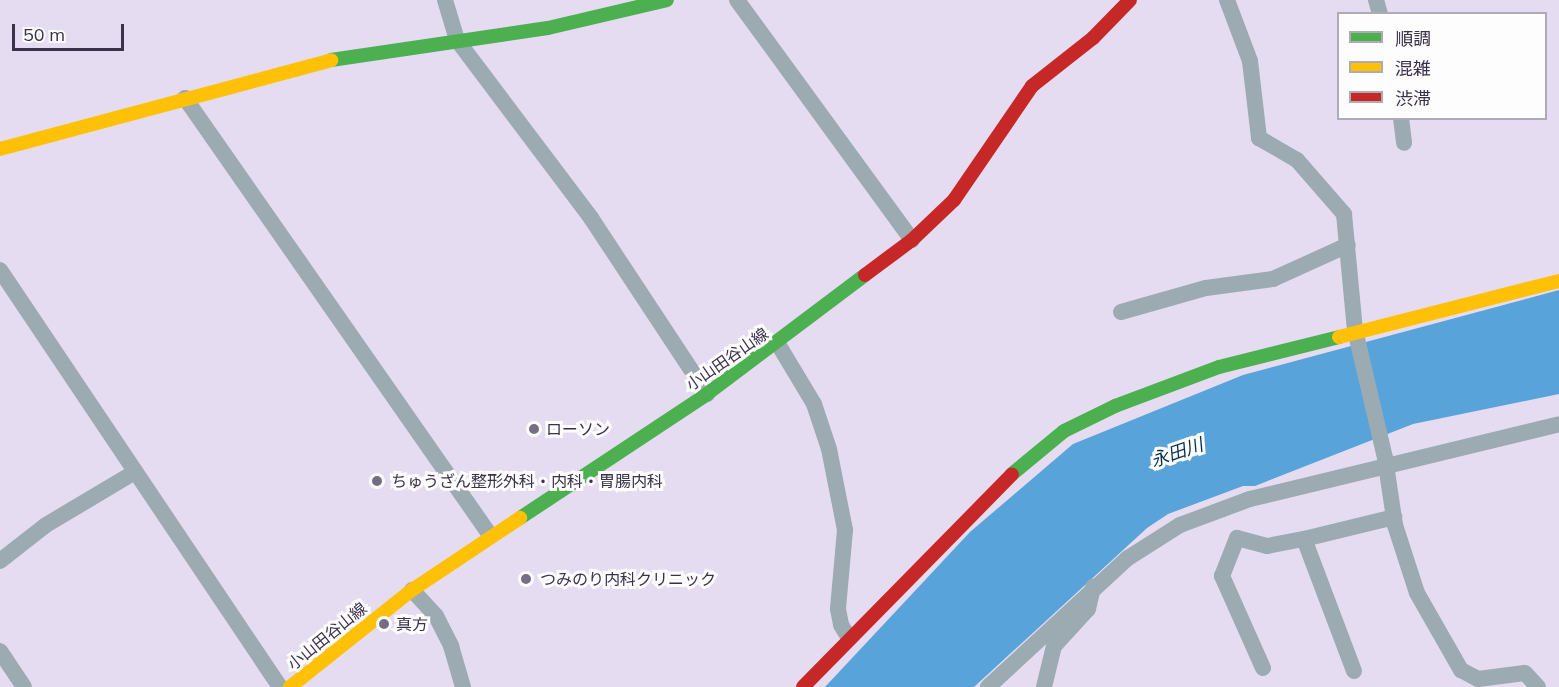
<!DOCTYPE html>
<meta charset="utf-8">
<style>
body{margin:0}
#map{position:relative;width:1559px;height:687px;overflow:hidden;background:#e5dcf2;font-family:Mulish,"Noto Sans JP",sans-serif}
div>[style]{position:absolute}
.water>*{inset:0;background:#58a3d9}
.street>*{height:16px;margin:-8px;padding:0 8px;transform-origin:8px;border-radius:8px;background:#9babb1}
.fast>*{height:14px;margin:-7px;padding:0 7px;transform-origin:7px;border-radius:7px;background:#4caf50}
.slow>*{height:14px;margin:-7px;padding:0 7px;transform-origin:7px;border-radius:7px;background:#ffc107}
.jam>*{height:14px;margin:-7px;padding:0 7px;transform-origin:7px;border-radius:7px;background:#c62828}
.dots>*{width:16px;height:16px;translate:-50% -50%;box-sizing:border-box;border:3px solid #fdfdfd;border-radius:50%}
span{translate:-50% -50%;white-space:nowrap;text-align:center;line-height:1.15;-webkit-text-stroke:6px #fdfdfd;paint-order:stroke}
.street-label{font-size:16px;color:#3b314a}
.poi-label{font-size:16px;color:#3b314a}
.left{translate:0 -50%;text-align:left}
.water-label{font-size:18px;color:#05304c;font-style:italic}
.legend{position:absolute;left:1337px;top:12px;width:210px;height:108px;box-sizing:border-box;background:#fdfdfd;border:2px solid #afabb5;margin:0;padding:8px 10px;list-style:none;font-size:18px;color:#3b314a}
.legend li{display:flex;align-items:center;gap:12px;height:30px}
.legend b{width:30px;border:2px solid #afabb5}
.scale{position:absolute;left:12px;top:24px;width:112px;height:27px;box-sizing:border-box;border:3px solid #3b314a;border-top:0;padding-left:8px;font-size:18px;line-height:21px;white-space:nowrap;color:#3b314a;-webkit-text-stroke:4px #fdfdfd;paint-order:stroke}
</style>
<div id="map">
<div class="water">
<div style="clip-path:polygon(1559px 290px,1559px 394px,1413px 424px,1255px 486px,1243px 486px,1168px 514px,1147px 528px,974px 687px,825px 687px,970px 532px,1073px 444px,1243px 375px)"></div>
</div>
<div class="street">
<div style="left:445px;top:0;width:42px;rotate:73.3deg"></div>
<div style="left:457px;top:40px;width:223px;rotate:53deg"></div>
<div style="left:591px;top:218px;width:211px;rotate:56.6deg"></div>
<div style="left:737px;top:0;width:297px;rotate:53.9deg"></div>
<div style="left:1227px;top:0;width:65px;rotate:69.3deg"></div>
<div style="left:1250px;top:61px;width:78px;rotate:83.3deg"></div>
<div style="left:1259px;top:138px;width:44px;rotate:30.1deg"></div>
<div style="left:1297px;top:160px;width:72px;rotate:49deg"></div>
<div style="left:1344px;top:214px;width:117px;rotate:84.6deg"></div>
<div style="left:1355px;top:330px;width:131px;rotate:76.8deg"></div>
<div style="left:1385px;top:458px;width:68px;rotate:81.5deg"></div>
<div style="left:1395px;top:525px;width:71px;rotate:72.1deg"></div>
<div style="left:1417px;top:593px;width:89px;rotate:60.3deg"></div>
<div style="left:1461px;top:670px;width:19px;rotate:28deg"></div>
<div style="left:1478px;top:679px;width:47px;rotate:-7.3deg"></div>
<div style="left:1525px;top:673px;width:19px;rotate:47deg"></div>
<div style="left:1376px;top:0;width:15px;rotate:74deg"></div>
<div style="left:185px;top:98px;width:533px;rotate:55.09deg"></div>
<div style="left:1401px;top:118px;width:25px;rotate:83deg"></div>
<div style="left:0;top:270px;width:502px;rotate:56.12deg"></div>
<div style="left:1121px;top:312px;width:88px;rotate:-15.8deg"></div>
<div style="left:1206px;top:288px;width:68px;rotate:-7.7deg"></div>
<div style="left:1273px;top:279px;width:82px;rotate:-24.4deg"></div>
<div style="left:778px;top:344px;width:70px;rotate:59deg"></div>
<div style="left:814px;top:404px;width:47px;rotate:71.6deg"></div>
<div style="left:829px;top:449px;width:83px;rotate:78.8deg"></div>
<div style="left:845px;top:530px;width:79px;rotate:95.1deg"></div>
<div style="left:838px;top:609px;width:16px;rotate:79deg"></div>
<div style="left:841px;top:625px;width:15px;rotate:58deg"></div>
<div style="left:0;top:561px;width:58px;rotate:-38deg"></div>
<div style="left:46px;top:525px;width:104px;rotate:-30.8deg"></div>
<div style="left:412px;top:590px;width:35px;rotate:47deg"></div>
<div style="left:436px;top:616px;width:34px;rotate:63deg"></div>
<div style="left:451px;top:646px;width:43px;rotate:73.7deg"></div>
<div style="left:0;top:651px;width:43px;rotate:56.3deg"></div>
<div style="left:1263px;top:668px;width:101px;rotate:-114deg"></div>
<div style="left:1222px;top:576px;width:41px;rotate:-68.5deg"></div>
<div style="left:1237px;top:538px;width:31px;rotate:15deg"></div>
<div style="left:1267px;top:546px;width:38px;rotate:-11deg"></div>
<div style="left:1354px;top:671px;width:141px;rotate:-110.7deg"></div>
<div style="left:1304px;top:539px;width:93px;rotate:-13.7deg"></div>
<div style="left:988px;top:687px;width:190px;rotate:-42.7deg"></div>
<div style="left:1128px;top:558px;width:62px;rotate:-32.4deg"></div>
<div style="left:1180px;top:525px;width:75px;rotate:-20.4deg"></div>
<div style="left:1250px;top:499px;width:318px;rotate:-13.6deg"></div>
<div style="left:1044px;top:687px;width:42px;rotate:-76.3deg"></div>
<div style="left:1054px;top:646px;width:50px;rotate:-47.4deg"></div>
<div style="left:1088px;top:609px;width:23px;rotate:-77deg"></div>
</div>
<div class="fast">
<div style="left:331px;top:60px;width:219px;rotate:-8.4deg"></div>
<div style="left:548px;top:28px;width:122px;rotate:-13.2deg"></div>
<div style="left:1012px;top:474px;width:67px;rotate:-39.6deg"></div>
<div style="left:1064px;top:431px;width:57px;rotate:-26.1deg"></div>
<div style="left:1115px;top:406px;width:111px;rotate:-20.6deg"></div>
<div style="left:1219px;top:367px;width:124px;rotate:-14deg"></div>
<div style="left:520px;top:518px;width:224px;rotate:-33.5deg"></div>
<div style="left:707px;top:394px;width:198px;rotate:-37deg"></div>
</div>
<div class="slow">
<div style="left:0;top:149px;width:343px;rotate:-15deg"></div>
<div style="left:1339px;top:337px;width:227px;rotate:-14.3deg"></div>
<div style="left:290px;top:687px;width:156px;rotate:-38.5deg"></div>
<div style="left:412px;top:590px;width:130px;rotate:-33.7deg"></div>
</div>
<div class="jam">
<div style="left:865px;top:275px;width:59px;rotate:-36.7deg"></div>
<div style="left:912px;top:240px;width:58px;rotate:-43.6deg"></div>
<div style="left:954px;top:200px;width:138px;rotate:-55.6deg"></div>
<div style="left:1032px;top:86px;width:78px;rotate:-38.2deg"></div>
<div style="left:1093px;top:38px;width:53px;rotate:-45.8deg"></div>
<div style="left:803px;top:687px;width:298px;rotate:-45.5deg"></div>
</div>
<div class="dots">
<div style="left:534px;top:429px;background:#766d85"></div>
<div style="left:377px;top:481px;background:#766d85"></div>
<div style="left:526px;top:579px;background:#766d85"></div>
<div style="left:384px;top:624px;background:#766d85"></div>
</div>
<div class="street-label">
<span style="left:727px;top:359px;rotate:-35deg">小山田谷山線</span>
<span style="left:327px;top:636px;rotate:-39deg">小山田谷山線</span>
</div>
<div class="poi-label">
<span class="left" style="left:546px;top:429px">ローソン</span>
<span class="left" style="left:391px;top:481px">ちゅうざん整形外科・内科・胃腸内科</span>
<span class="left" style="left:540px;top:579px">つみのり内科クリニック</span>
<span class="left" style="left:396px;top:624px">真方</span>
</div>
<div class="water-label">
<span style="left:1177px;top:453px;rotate:-19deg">永田川</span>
</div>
<ul class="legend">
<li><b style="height:8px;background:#4caf50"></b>順調</li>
<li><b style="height:8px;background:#ffc107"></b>混雑</li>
<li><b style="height:8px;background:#c62828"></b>渋滞</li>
</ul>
<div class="scale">50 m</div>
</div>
